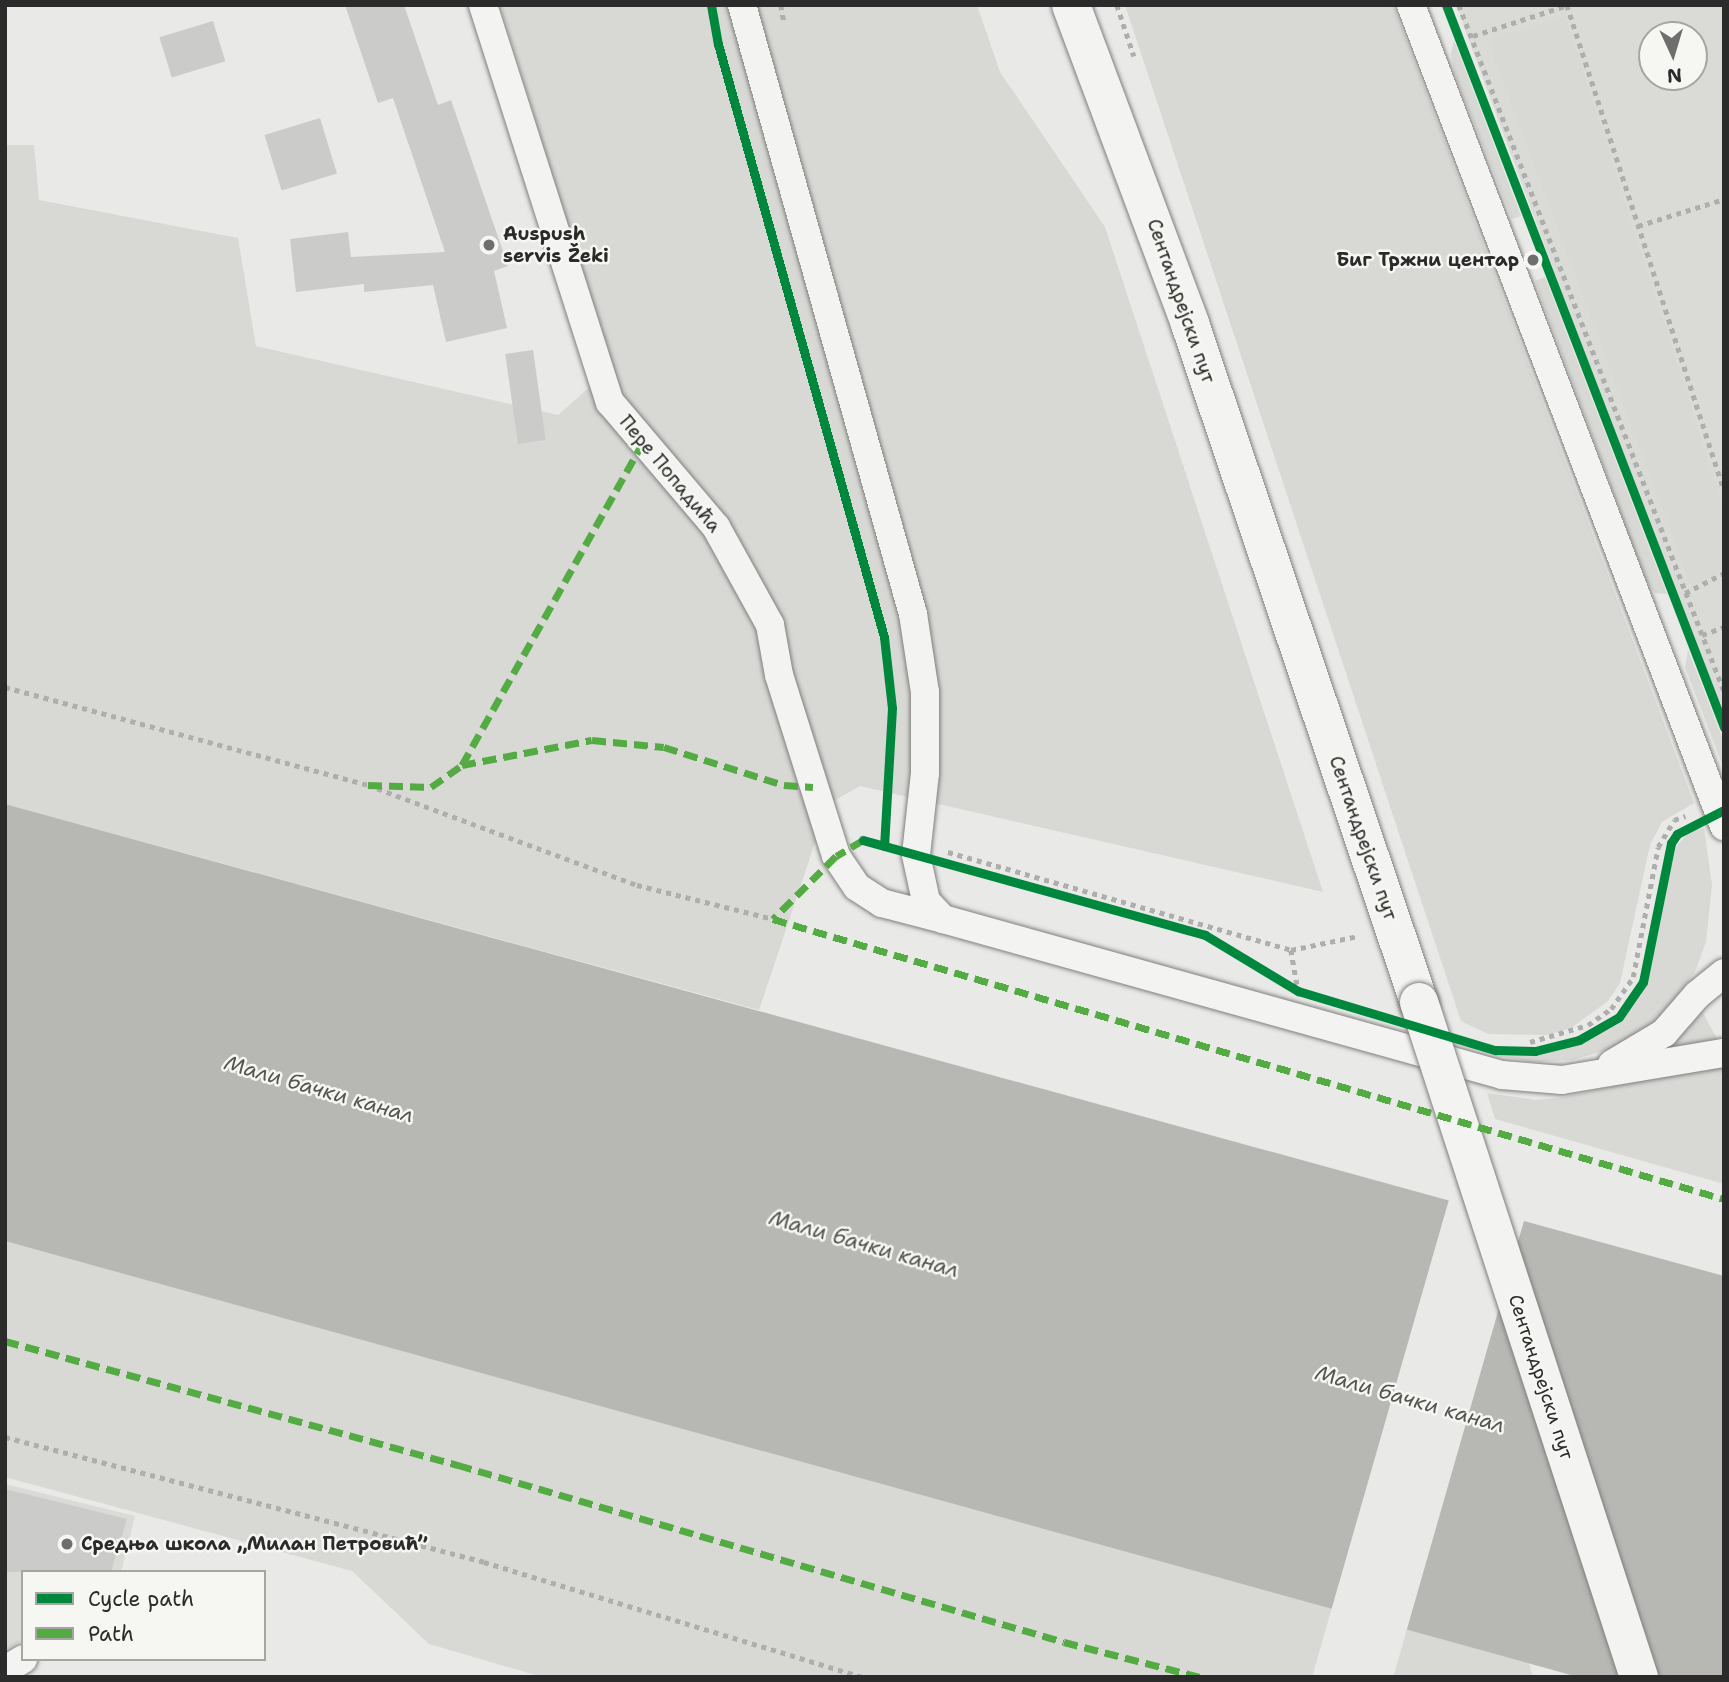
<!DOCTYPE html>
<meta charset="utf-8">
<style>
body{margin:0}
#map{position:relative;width:1729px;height:1682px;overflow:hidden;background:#e9e9e7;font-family:"Shantell Sans",sans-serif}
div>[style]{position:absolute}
.built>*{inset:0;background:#dadad7}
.green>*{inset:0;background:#d8d8d5}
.water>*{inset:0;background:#b7b7b4}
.pier>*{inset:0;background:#e9e9e7;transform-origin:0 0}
.building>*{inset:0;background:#cbcbca;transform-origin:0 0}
.path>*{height:4.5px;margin-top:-2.25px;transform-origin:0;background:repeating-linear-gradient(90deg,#aeaead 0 5px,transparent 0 10px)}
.roads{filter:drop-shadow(0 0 2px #808080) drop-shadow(0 0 2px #808080)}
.minor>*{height:28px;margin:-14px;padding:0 14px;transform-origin:14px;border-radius:14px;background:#f3f3f1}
.secondary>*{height:38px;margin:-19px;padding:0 19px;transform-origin:19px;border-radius:19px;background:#f3f3f1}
.bridges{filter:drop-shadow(0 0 2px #808080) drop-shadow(0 0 2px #808080)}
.secondary-bridge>*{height:38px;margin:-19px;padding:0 19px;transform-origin:19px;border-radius:19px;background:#f3f3f1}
.quiet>*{height:7px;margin-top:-3.5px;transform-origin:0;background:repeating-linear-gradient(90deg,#54ab44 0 14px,transparent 0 21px)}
.cycleway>*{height:9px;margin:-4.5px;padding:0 4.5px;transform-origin:4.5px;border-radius:4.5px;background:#00873e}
.dots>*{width:19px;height:19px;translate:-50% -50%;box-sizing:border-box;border:4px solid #f6f6f2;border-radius:50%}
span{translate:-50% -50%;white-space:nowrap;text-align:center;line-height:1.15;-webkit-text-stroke:5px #f6f6f2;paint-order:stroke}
.poi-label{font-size:19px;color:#2b2b2b;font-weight:700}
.left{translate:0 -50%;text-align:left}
.right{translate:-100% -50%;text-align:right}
.street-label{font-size:19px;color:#2b2b2b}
.water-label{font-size:21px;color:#545453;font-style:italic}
.frame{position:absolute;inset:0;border:7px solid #2b2b2b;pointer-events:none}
.legend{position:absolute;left:21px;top:1570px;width:245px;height:91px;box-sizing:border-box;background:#f6f6f2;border:2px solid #a5a5a2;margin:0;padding:9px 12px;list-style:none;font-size:21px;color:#2b2b2b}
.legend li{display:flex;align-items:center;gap:14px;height:35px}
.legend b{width:35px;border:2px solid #a5a5a2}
.north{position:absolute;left:1638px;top:21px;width:70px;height:70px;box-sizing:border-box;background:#f6f6f2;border:2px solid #a5a5a2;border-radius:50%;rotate:176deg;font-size:19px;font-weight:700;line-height:28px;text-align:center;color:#2b2b2b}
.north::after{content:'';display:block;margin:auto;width:24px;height:32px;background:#6e6e6d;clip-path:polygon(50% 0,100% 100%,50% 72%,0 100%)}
</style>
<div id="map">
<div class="built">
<div style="clip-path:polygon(evenodd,1457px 5px,1724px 5px,1724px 731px,1464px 27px,1457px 5px,1652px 35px,1694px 35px,1694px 77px,1652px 77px,1652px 35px)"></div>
<div style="clip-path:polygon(5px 1484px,135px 1516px,121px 1572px,23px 1572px,23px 1640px,5px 1650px)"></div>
</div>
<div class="green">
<div style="clip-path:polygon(500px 5px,977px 5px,1000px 72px,1105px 227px,1323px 892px,860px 786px,828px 804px,759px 1010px,5px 804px,5px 145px,34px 145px,39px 200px,238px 238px,256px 346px,558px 415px,612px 367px)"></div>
<div style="clip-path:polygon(1125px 5px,1393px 5px,1694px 803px,1662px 822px,1650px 845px,1620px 983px,1608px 1001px,1571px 1028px,1547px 1035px,1488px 1034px,1461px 1021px)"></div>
<div style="clip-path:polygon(1565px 16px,1724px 510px,1724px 565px,1718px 574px,1691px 586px,1487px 39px)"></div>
<div style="clip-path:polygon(1454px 40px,1521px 216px,1512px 219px,1455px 74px,1451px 54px)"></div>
<div style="clip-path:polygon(1545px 277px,1667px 594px,1655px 593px,1646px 580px,1535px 281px)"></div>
<div style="clip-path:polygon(1688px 650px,1724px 742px,1724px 769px,1685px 667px)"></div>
<div style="clip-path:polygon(1704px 828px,1712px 885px,1706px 942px,1695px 972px,1655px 1026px,1626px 1044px,1573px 1060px,1533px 1062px,1496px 1056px,1575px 1046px,1624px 1018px,1641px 995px,1676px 847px,1690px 831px)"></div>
<div style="clip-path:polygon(1700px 1008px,1719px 1042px,1661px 1049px)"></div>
<div style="clip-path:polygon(1724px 1062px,1724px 1184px,1495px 1119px,1487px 1093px,1536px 1100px,1559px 1098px)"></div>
<div style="clip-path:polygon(5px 1241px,1529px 1663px,1533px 1677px,542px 1677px,429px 1644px,352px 1571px,5px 1477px)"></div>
</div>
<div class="water">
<div style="clip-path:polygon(5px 804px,1724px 1276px,1724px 1677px,1578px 1677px,5px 1241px)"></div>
</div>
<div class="pier">
<div style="left:1450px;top:1196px;width:78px;height:506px;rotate:16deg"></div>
</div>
<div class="building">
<div style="clip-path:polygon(345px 5px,404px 5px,438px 105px,451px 100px,508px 266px,494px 271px,507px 328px,446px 342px,433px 285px,364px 292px,364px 284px,296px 292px,290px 239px,348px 232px,351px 257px,445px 252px,393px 98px,378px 103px)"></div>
<div style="left:213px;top:21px;width:42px;height:56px;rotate:73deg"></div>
<div style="left:320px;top:118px;width:58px;height:58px;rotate:73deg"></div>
<div style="left:533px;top:350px;width:91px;height:28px;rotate:82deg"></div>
<div style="clip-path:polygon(5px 1489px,127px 1519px,111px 1572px,5px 1572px)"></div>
</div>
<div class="path">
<div style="left:781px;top:5px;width:17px;rotate:80deg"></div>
<div style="left:1117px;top:5px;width:54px;rotate:71.6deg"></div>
<div style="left:1459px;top:5px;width:735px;rotate:68.88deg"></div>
<div style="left:1567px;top:5px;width:510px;rotate:72.06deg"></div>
<div style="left:1473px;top:36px;width:100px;rotate:-18.1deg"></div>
<div style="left:1638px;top:226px;width:90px;rotate:-17.4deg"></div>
<div style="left:1685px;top:593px;width:44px;rotate:-27.1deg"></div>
<div style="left:1702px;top:635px;width:23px;rotate:-20deg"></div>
<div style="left:5px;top:687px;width:376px;rotate:15.1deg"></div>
<div style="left:368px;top:785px;width:287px;rotate:20.4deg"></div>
<div style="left:637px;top:885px;width:140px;rotate:14deg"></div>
<div style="left:948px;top:852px;width:357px;rotate:15.9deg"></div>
<div style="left:1291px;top:950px;width:68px;rotate:-11.8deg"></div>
<div style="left:1291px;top:950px;width:35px;rotate:80deg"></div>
<div style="left:1530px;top:1042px;width:60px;rotate:-16.3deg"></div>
<div style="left:1588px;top:1025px;width:28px;rotate:-35deg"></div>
<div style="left:1611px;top:1009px;width:39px;rotate:-55deg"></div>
<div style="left:1633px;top:977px;width:132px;rotate:-79.1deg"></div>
<div style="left:1658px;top:847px;width:31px;rotate:-59deg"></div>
<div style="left:1674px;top:820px;width:12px;rotate:-20deg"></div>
<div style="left:5px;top:1437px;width:495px;rotate:14.6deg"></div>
<div style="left:484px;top:1562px;width:395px;rotate:16.9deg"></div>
</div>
<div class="roads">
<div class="minor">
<div style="left:483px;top:5px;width:417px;rotate:72.3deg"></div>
<div style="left:610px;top:402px;width:164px;rotate:49.7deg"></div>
<div style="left:716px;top:527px;width:112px;rotate:61.1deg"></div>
<div style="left:770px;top:625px;width:51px;rotate:79.8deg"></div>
<div style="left:779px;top:675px;width:190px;rotate:72.5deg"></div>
<div style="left:836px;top:856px;width:37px;rotate:56deg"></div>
<div style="left:857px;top:887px;width:30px;rotate:33deg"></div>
<div style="left:882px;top:903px;width:63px;rotate:14.7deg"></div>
<div style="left:742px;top:5px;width:633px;rotate:74.32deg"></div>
<div style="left:913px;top:614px;width:79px;rotate:81.3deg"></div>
<div style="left:925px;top:692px;width:81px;rotate:90deg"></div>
<div style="left:925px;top:773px;width:82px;rotate:96.3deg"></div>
<div style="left:916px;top:855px;width:47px;rotate:77.7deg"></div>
<div style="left:926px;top:901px;width:25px;rotate:47deg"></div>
<div style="left:943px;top:919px;width:580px;rotate:15.59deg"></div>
<div style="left:1502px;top:1075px;width:60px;rotate:4.8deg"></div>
<div style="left:1562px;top:1080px;width:164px;rotate:-9.5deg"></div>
<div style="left:1411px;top:5px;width:879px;rotate:69.13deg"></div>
<div style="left:1612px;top:1064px;width:61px;rotate:-30.8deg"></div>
<div style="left:1664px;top:1033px;width:50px;rotate:-49deg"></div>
<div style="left:1697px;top:995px;width:35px;rotate:-39deg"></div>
<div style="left:5px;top:1670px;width:21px;rotate:-31deg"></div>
</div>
<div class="secondary">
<div style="left:1071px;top:5px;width:340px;rotate:69.5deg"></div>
<div style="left:1190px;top:324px;width:716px;rotate:71.34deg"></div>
</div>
</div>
<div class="bridges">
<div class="secondary-bridge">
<div style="left:1419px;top:1002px;width:710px;rotate:71.95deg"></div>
</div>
</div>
<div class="quiet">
<div style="left:462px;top:765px;width:368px;rotate:-60.7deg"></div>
<div style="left:368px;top:785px;width:63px;rotate:1.8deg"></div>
<div style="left:431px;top:787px;width:38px;rotate:-35deg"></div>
<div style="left:462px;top:765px;width:132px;rotate:-10.9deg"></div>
<div style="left:592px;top:740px;width:72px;rotate:5.6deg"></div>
<div style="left:664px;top:747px;width:126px;rotate:17.6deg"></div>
<div style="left:784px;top:785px;width:29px;rotate:4deg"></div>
<div style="left:863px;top:840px;width:31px;rotate:149deg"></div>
<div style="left:836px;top:856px;width:89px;rotate:135deg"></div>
<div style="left:773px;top:919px;width:991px;rotate:16.41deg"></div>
<div style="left:5px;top:1341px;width:470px;rotate:15.3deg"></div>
<div style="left:458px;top:1465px;width:631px;rotate:16.28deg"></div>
<div style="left:1064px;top:1642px;width:140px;rotate:14.4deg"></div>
</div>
<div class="cycleway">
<div style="left:711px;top:5px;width:40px;rotate:80deg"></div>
<div style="left:718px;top:44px;width:616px;rotate:74.36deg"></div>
<div style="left:884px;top:637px;width:71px;rotate:83.6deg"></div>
<div style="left:892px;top:708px;width:138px;rotate:93.3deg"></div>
<div style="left:1446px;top:5px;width:774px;rotate:68.94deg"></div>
<div style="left:863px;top:840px;width:355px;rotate:15.5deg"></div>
<div style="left:1205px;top:935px;width:109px;rotate:31.1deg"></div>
<div style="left:1298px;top:991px;width:206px;rotate:16.7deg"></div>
<div style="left:1495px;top:1050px;width:40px;rotate:1.4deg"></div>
<div style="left:1535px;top:1051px;width:45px;rotate:-14deg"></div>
<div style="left:1579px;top:1040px;width:46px;rotate:-29.9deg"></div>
<div style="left:1619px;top:1017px;width:42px;rotate:-55.6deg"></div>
<div style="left:1643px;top:982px;width:142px;rotate:-78.6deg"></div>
<div style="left:1671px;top:843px;width:11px;rotate:-56deg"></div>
<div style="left:1677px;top:834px;width:53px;rotate:-27.1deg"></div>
</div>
<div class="dots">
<div style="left:489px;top:245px;background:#6e6e6d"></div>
<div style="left:1533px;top:260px;background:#6e6e6d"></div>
<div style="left:67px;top:1544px;background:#6e6e6d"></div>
</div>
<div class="poi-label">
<span class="left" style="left:503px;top:245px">Auspush<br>servis Žeki</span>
<span class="right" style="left:1519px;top:260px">Биг Тржни центар</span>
<span class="left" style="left:81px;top:1544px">Средња школа „Милан Петровић”</span>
</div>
<div class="street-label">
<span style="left:1181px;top:301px;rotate:71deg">Сентандрејски пут</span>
<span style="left:670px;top:474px;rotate:50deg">Пере Попадића</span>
<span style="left:1363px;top:838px;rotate:71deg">Сентандрејски пут</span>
<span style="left:1541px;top:1377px;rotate:72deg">Сентандрејски пут</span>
</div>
<div class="water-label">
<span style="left:319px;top:1089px;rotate:16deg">Мали бачки канал</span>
<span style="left:864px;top:1244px;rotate:16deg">Мали бачки канал</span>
<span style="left:1410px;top:1399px;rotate:16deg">Мали бачки канал</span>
</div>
<div class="frame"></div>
<ul class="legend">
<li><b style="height:9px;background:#00873e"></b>Cycle path</li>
<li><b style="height:9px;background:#54ab44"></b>Path</li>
</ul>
<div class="north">N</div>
</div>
